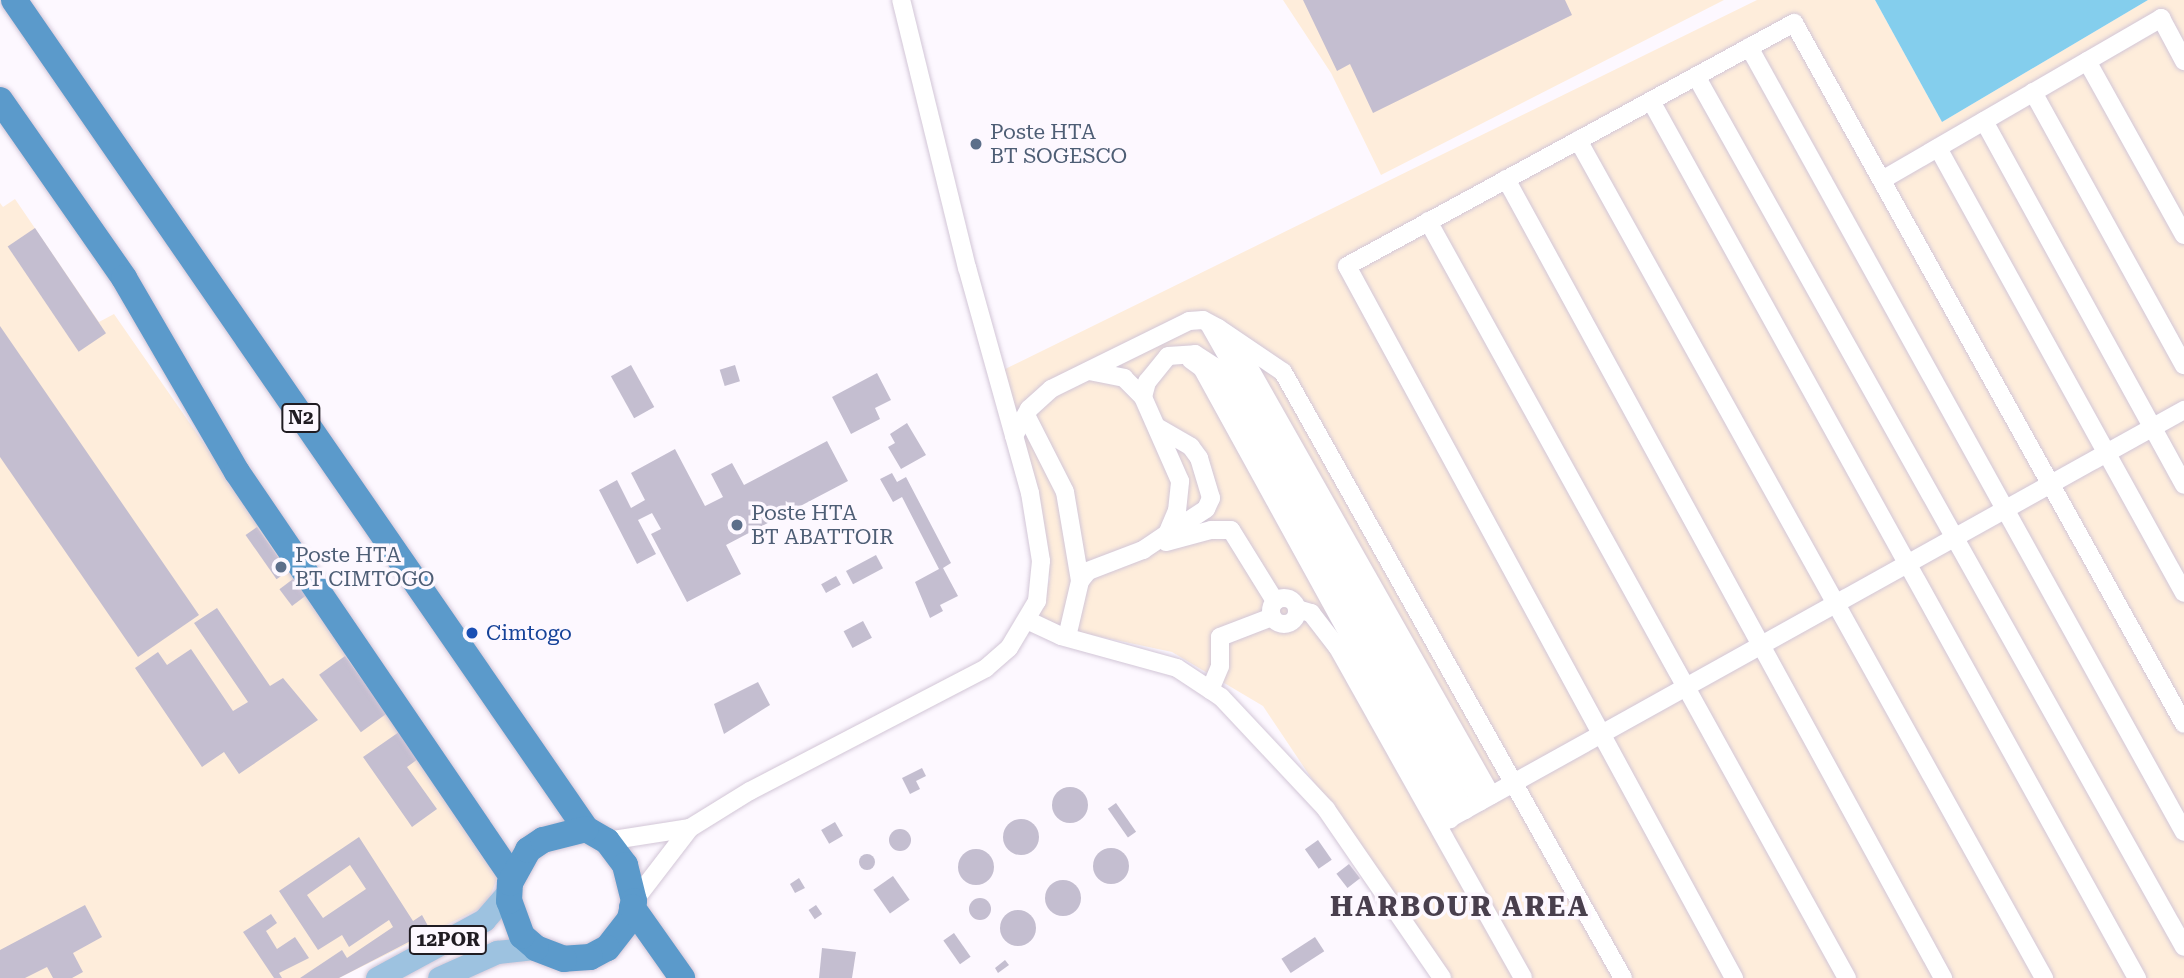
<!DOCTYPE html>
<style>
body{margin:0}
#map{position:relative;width:2184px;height:978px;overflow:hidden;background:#fdf8ff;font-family:"Roboto Serif",serif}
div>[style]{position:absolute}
.industrial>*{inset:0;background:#feeddb}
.water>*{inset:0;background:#84ceed}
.building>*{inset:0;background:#c4bed0;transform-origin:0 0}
.round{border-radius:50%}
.roads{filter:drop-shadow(0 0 2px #d2c6d7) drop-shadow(0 0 2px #d2c6d7)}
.minor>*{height:18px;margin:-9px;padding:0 9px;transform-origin:9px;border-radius:9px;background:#fff}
.minor>.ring{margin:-9px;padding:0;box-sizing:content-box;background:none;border:18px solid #fff;border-radius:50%}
.major>*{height:23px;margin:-11.5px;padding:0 11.5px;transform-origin:11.5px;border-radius:11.5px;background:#9dc2e0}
.highway>*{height:26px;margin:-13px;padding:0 13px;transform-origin:13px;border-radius:13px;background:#5b9acb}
.dots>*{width:19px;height:19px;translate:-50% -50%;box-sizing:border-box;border:4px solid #fdf8ff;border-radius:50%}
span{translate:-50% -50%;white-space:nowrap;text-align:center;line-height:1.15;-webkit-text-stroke:7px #fdf8ff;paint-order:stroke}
.shield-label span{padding:2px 5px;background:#fdf8ff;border:2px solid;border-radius:5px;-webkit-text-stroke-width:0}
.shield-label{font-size:19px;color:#201c22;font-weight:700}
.service-label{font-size:21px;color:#4e5e75}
.left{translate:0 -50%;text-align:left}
.transit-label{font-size:21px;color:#164399}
.district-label{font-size:28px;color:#493f4d;font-weight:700;letter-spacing:2px}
</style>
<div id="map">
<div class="industrial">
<div style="clip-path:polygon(1283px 0,1724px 0,1381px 175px,1331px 73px)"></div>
<div style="clip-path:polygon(1757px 0,1875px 0,1942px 122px,2148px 0,2184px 0,2184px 978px,1445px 978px,1263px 706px,1172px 652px,1078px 632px,1035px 618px,1050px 579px,1001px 371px)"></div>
<div style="clip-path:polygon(15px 199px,99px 322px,114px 314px,500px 870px,487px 905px,339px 978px,0 978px,0 203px,3px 207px)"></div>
</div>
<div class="water">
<div style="clip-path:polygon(1875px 0,2148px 0,1942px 122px)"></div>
</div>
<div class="building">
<div style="clip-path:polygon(1303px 0,1565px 0,1572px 15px,1373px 113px,1350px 64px,1337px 71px)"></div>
<div style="left:35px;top:228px;width:127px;height:33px;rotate:56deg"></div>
<div style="clip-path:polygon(0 326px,199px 615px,138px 657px,0 457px)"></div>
<div style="left:631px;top:365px;width:48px;height:23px;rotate:61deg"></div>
<div style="left:735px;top:365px;width:17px;height:16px;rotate:73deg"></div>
<div style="clip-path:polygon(877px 373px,891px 400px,875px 408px,880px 419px,851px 434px,832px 397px)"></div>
<div style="clip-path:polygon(907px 423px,926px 455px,901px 469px,888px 447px,895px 443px,890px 434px)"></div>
<div style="clip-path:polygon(827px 441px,848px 481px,726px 545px,741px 574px,687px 602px,651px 534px,661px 529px,652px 513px,638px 520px,656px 554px,637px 564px,599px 490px,617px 480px,631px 508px,645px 500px,631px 473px,675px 449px,705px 506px,723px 497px,711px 474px,732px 463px,744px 485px)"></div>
<div style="clip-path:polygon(892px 473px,897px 482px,906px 477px,951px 563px,943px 568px,958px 596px,940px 605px,943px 611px,930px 618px,915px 582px,939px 569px,902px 497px,893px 502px,880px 479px)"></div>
<div style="left:257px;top:527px;width:54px;height:14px;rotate:55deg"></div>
<div style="left:876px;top:555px;width:15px;height:34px;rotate:62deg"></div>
<div style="left:836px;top:576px;width:10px;height:17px;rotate:61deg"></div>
<div style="left:293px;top:579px;width:21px;height:17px;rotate:53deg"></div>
<div style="clip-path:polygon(217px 608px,270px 686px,283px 678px,318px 720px,239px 774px,224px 752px,202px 767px,135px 668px,158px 652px,167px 665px,191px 649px,233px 711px,248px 702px,194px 623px)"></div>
<div style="left:863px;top:621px;width:19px;height:22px;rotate:62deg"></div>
<div style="left:345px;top:656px;width:71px;height:32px;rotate:54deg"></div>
<div style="clip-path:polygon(758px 682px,770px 705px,724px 734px,714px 704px)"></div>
<div style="clip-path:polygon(399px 732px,418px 759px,407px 767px,437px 809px,412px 827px,363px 757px)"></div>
<div style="clip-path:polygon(922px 768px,926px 776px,916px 781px,920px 789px,910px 794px,902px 778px)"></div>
<div class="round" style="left:1052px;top:787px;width:36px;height:36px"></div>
<div style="left:1116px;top:803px;width:35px;height:10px;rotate:55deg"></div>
<div class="round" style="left:1003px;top:819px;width:36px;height:36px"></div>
<div style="left:835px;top:822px;width:16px;height:16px;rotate:60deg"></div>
<div class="round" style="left:889px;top:829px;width:22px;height:22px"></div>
<div style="clip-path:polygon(evenodd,359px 837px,413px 921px,422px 915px,428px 926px,426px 933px,339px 978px,300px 978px,342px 950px,347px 958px,393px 927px,389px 920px,349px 947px,342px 935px,318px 950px,279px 891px,359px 837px,350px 865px,366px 889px,323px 918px,307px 895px,350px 865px)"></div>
<div style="left:1318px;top:840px;width:24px;height:16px;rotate:55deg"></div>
<div class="round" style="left:1093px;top:848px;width:36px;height:36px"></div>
<div class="round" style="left:958px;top:849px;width:36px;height:36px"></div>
<div class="round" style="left:859px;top:854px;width:16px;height:16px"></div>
<div style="left:1349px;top:864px;width:18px;height:16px;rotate:52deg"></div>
<div style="left:893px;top:876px;width:29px;height:24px;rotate:55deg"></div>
<div style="clip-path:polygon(799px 878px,805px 888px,795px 893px,790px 884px)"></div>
<div class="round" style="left:1045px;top:880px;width:36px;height:36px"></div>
<div class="round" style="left:969px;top:898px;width:22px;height:22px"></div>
<div style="clip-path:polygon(85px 905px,102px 937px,73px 953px,83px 972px,72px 978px,53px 978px,47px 967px,25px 978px,0 978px,0 950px)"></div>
<div style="left:816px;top:905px;width:11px;height:9px;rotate:56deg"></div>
<div class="round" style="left:1000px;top:910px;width:36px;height:36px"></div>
<div style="clip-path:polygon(271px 914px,277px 923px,266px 931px,277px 949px,295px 937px,309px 958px,279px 973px,282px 978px,274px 978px,243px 932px)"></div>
<div style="left:954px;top:933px;width:29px;height:13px;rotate:55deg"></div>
<div style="left:1315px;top:937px;width:17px;height:40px;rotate:57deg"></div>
<div style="clip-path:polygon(822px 948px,856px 952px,852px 978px,819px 978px)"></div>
<div style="clip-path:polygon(1005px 960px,1009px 965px,998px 973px,995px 968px)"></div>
</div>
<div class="roads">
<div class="minor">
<div style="left:1749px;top:47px;width:897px;rotate:61.01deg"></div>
<div style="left:2087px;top:61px;width:199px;rotate:60.9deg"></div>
<div style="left:1696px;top:76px;width:998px;rotate:60.74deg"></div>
<div style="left:2033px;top:92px;width:312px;rotate:61.1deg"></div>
<div style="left:1651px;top:101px;width:1003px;rotate:61.01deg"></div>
<div style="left:1984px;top:121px;width:415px;rotate:61.2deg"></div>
<div style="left:1578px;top:140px;width:959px;rotate:60.92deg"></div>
<div style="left:1938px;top:148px;width:508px;rotate:61.07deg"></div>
<div style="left:1506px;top:179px;width:911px;rotate:61.32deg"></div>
<div style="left:1882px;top:180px;width:323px;rotate:-30.1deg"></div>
<div style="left:2161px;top:18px;width:49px;rotate:61.9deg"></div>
<div style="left:1428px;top:221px;width:865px;rotate:61.04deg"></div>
<div style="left:1209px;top:324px;width:549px;rotate:60.4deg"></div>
<div style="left:1234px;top:341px;width:522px;rotate:60.49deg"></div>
<div style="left:1191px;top:360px;width:14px;rotate:36deg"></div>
<div style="left:1202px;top:368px;width:515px;rotate:61.19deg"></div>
<div style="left:1089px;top:371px;width:36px;rotate:11deg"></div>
<div style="left:1124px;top:378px;width:27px;rotate:45deg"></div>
<div style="left:1026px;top:415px;width:86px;rotate:63.1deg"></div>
<div style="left:1065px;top:492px;width:90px;rotate:80.4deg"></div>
<div style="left:1157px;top:427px;width:39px;rotate:30deg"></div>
<div style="left:1191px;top:447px;width:14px;rotate:54deg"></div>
<div style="left:1199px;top:458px;width:42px;rotate:73.3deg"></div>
<div style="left:1211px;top:498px;width:12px;rotate:114deg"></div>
<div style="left:1206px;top:509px;width:49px;rotate:146.6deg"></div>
<div style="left:1014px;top:436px;width:31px;rotate:-61deg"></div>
<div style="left:1029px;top:409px;width:30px;rotate:-42deg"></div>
<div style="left:1051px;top:389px;width:154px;rotate:-26.2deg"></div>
<div style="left:1189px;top:321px;width:14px;rotate:-4deg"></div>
<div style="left:1203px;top:320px;width:17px;rotate:28deg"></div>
<div style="left:1218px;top:328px;width:78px;rotate:34.1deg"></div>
<div style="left:1283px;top:372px;width:695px;rotate:60.71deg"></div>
<div style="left:1166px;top:542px;width:47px;rotate:-14.9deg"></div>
<div style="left:1211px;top:530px;width:20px"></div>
<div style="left:1231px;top:530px;width:84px;rotate:58.2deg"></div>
<div class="ring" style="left:1271px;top:598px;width:8px;height:8px"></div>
<div style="left:1297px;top:609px;width:15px;rotate:16deg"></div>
<div style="left:1311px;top:613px;width:44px;rotate:52.4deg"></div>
<div style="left:1338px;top:648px;width:378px;rotate:60.7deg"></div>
<div style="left:1029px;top:621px;width:35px;rotate:25deg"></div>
<div style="left:1061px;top:636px;width:120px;rotate:15.4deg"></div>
<div style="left:1177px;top:668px;width:53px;rotate:33.4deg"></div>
<div style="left:1221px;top:697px;width:154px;rotate:46.8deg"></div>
<div style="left:1326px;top:809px;width:205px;rotate:55.5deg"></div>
<div style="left:1067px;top:637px;width:57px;rotate:-76.9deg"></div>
<div style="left:1080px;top:581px;width:13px;rotate:-51deg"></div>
<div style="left:1088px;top:571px;width:59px;rotate:-20.9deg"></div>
<div style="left:1143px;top:550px;width:29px;rotate:-34deg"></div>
<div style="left:1167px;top:534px;width:25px;rotate:-67deg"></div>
<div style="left:1177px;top:511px;width:30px;rotate:-84deg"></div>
<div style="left:1180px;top:481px;width:92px;rotate:-113.8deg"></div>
<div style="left:1143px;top:397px;width:16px;rotate:-75deg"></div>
<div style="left:1147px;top:382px;width:33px;rotate:-51deg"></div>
<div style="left:1168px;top:356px;width:27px;rotate:-4deg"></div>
<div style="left:1195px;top:354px;width:24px;rotate:33deg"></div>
<div style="left:1215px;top:367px;width:509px;rotate:60.56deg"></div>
<div style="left:1210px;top:690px;width:26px;rotate:-67deg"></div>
<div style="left:1220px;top:666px;width:29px;rotate:-90deg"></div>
<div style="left:1220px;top:637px;width:56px;rotate:-21deg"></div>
<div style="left:1438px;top:825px;width:854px;rotate:-29.09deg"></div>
<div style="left:607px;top:841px;width:84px;rotate:-8.9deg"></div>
<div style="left:634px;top:901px;width:92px;rotate:-52.5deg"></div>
<div style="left:690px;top:828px;width:70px;rotate:-31.7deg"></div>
<div style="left:750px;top:791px;width:266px;rotate:-27.5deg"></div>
<div style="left:986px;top:668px;width:30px;rotate:-41deg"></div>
<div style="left:1009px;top:648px;width:55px;rotate:-59.2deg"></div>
<div style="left:1037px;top:601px;width:40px;rotate:-84.3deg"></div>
<div style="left:1041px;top:561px;width:69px;rotate:-99.2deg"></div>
<div style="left:1030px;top:493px;width:234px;rotate:-105.6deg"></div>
<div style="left:967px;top:268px;width:276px;rotate:-103.8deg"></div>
<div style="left:1734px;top:978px;width:810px;rotate:-118.53deg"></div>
<div style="left:1347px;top:266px;width:509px;rotate:-28.53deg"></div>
<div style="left:1794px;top:23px;width:802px;rotate:60.91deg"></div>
</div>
<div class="major">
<div style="left:377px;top:978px;width:122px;rotate:-28.5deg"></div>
<div style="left:484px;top:920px;width:40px;rotate:-49deg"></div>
<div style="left:439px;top:978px;width:64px;rotate:-24.1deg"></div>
<div style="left:497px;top:952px;width:39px;rotate:-6deg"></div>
</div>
<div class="highway">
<div style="left:14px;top:0;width:1007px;rotate:55.39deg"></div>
<div style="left:0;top:100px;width:217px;rotate:55.1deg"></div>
<div style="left:124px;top:278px;width:225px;rotate:59.8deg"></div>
<div style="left:237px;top:472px;width:490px;rotate:55.8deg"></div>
<div style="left:586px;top:829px;width:24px;rotate:30deg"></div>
<div style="left:607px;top:841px;width:30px;rotate:53deg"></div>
<div style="left:625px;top:865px;width:37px;rotate:76deg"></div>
<div style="left:634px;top:901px;width:18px;rotate:103deg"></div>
<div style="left:630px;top:919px;width:37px;rotate:128deg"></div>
<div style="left:607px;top:948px;width:19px;rotate:152deg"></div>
<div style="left:590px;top:957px;width:26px;rotate:176deg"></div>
<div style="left:564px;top:959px;width:30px;rotate:-159deg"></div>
<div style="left:536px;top:948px;width:18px;rotate:-139deg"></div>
<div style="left:522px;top:936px;width:37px;rotate:-110deg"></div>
<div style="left:509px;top:901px;width:18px;rotate:-87deg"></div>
<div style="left:510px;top:883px;width:38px;rotate:-61deg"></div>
<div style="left:528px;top:850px;width:18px;rotate:-34deg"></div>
<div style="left:543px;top:840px;width:44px;rotate:-14.3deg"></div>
<div style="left:632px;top:907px;width:87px;rotate:54.8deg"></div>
</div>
</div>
<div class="dots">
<div style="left:976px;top:144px;background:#5c6f8a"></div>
<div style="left:737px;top:525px;background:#5c6f8a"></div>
<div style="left:281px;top:567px;background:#5c6f8a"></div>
<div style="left:472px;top:633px;background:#1a4fb4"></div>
</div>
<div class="shield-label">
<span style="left:301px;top:418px">N2</span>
<span style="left:448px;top:940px">12POR</span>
</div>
<div class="service-label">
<span class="left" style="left:990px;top:144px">Poste HTA<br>BT SOGESCO</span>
<span class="left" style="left:751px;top:525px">Poste HTA<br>BT ABATTOIR</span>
<span class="left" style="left:295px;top:567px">Poste HTA<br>BT CIMTOGO</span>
</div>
<div class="transit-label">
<span class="left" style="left:486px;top:633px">Cimtogo</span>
</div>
<div class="district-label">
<span style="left:1460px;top:907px">HARBOUR AREA</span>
</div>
</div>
